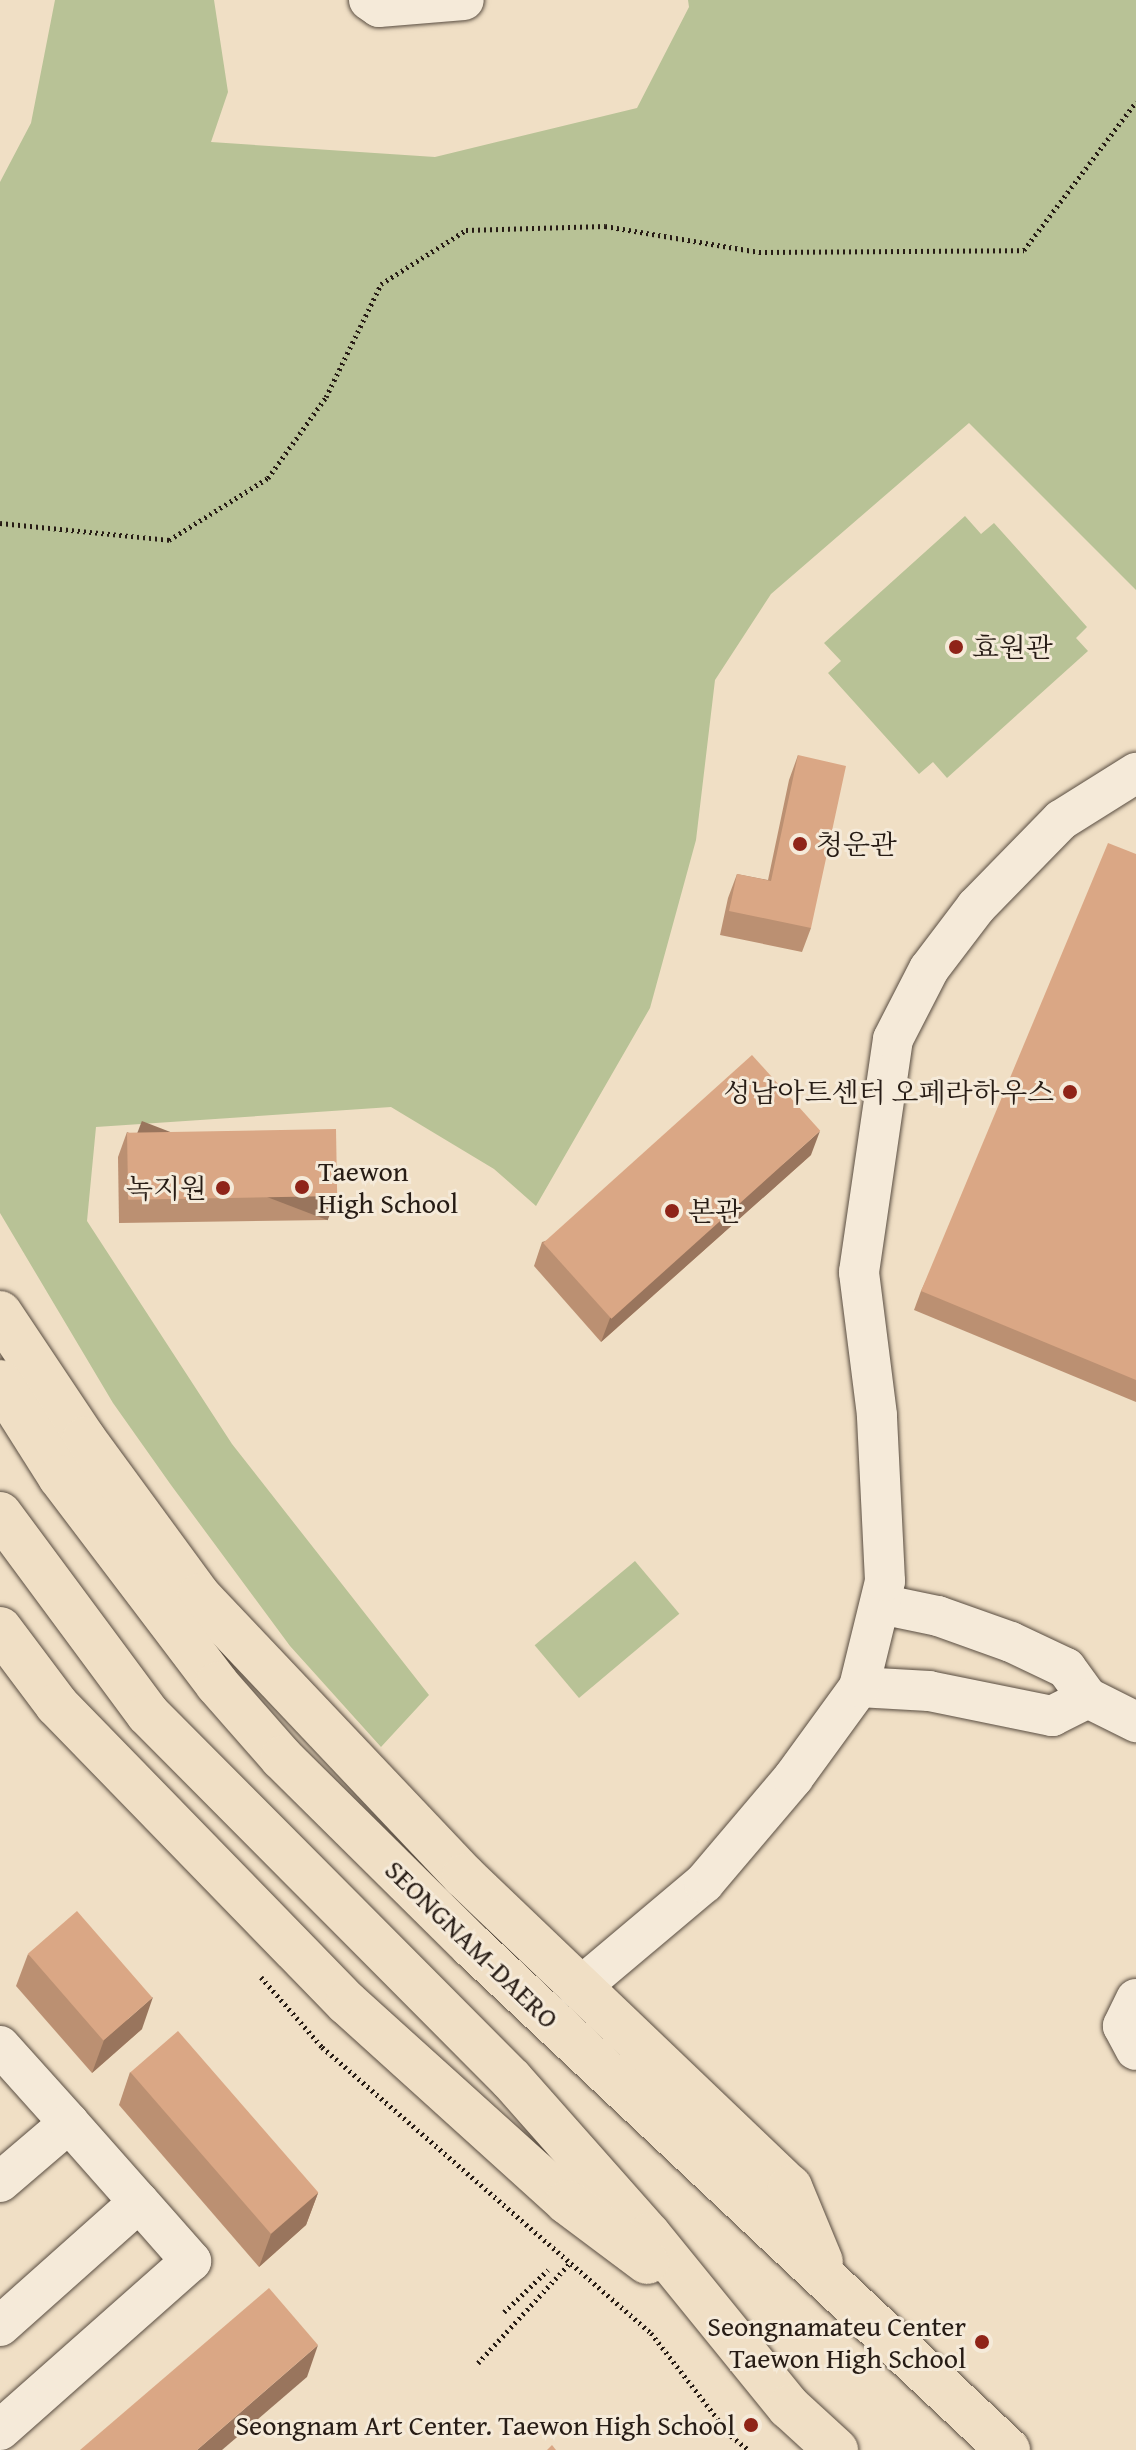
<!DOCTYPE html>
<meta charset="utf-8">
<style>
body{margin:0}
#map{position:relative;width:1136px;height:2450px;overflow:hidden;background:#f0dfc5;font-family:"Gentium Book Plus","Noto Serif KR",serif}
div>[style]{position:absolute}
.green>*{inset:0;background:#b8c296;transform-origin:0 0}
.path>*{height:5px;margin-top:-2.5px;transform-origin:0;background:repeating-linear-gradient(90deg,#271c15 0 2px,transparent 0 6px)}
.roads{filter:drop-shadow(0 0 2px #594d41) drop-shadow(0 0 2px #594d41)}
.minor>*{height:40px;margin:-20px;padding:0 20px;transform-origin:20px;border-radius:20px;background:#f5ead9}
.major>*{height:44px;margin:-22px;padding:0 22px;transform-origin:22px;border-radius:22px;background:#f0dfc5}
.wall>*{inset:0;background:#bb9072}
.shaded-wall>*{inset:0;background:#99755d;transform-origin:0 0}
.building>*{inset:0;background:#daa785;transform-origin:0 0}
.dots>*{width:22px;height:22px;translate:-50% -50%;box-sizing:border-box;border:4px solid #f5ead9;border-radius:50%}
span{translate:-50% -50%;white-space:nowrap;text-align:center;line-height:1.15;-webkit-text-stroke:6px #f5ead9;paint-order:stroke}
.poi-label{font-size:28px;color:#271c15}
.left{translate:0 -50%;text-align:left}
.right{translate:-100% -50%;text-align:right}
.street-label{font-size:28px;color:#271c15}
</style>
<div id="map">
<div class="green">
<div style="clip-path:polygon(55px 0,214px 0,228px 92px,211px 142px,435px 157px,637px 108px,689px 7px,688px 0,1136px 0,1136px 590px,969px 423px,771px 594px,715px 680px,696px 840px,650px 1008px,536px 1206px,494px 1169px,391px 1107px,96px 1127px,87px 1221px,232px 1444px,429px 1695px,381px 1747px,290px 1646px,171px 1485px,113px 1403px,0 1213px,0 182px,31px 123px)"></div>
<div style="clip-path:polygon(965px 516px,981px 534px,994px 523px,1087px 627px,1076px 638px,1088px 651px,947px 778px,933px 762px,919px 774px,828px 673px,841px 661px,824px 643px)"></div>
<div style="left:635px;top:1561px;width:69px;height:131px;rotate:50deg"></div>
</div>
<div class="path">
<div style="left:0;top:523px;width:170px;rotate:5.7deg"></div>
<div style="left:169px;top:540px;width:117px;rotate:-32.1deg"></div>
<div style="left:268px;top:478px;width:100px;rotate:-54.4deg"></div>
<div style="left:326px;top:397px;width:126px;rotate:-64deg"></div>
<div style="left:381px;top:284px;width:101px;rotate:-32.4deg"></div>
<div style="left:466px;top:230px;width:139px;rotate:-1.6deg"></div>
<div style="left:605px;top:226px;width:156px;rotate:9.6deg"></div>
<div style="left:759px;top:252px;width:265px;rotate:-0.4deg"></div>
<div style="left:1024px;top:250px;width:186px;rotate:-52.9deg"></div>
<div style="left:261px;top:1977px;width:93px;rotate:48.9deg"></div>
<div style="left:322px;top:2047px;width:436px;rotate:41deg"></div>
<div style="left:651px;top:2333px;width:130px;rotate:52.2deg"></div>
<div style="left:731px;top:2436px;width:23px;rotate:38deg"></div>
<div style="left:504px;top:2312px;width:61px;rotate:-43.7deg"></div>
<div style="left:478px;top:2363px;width:134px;rotate:-47.4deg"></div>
</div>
<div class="roads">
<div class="minor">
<div style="left:369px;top:0;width:12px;rotate:35deg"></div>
<div style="left:379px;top:7px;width:85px;rotate:-4.7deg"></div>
<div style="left:880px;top:1604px;width:59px;rotate:11.7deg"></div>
<div style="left:938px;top:1616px;width:77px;rotate:19.6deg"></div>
<div style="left:1011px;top:1642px;width:61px;rotate:25.3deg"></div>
<div style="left:1066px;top:1668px;width:37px;rotate:54deg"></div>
<div style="left:1088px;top:1698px;width:54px;rotate:26.6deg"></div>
<div style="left:859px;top:1687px;width:70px;rotate:3.3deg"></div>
<div style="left:929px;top:1691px;width:126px;rotate:11.5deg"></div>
<div style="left:1052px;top:1716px;width:40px;rotate:-26.6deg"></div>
<div style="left:578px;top:1989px;width:165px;rotate:-40.1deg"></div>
<div style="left:704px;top:1883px;width:138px;rotate:-49.7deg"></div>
<div style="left:793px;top:1778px;width:112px;rotate:-54deg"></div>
<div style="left:859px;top:1687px;width:109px;rotate:-76.2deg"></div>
<div style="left:885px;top:1581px;width:166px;rotate:-92.8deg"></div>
<div style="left:877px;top:1415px;width:144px;rotate:-97.2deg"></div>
<div style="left:859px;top:1272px;width:235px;rotate:-81.7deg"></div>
<div style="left:893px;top:1039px;width:79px;rotate:-62.8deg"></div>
<div style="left:929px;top:969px;width:78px;rotate:-52.8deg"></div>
<div style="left:976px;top:907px;width:122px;rotate:-45.7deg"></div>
<div style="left:1061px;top:820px;width:89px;rotate:-32.1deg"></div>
<div style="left:1136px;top:1999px;width:30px;rotate:116deg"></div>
<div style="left:1123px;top:2026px;width:27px;rotate:62deg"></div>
<div style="left:0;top:2046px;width:103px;rotate:48.1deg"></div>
<div style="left:0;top:2182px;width:91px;rotate:-40.5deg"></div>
<div style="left:69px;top:2123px;width:106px;rotate:48.5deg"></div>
<div style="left:0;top:2326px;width:186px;rotate:-41.7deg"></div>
<div style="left:139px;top:2202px;width:79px;rotate:48.6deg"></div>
<div style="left:191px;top:2261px;width:255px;rotate:138.5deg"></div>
</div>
<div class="major">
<div style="left:0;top:1313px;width:151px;rotate:56.3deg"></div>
<div style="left:84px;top:1439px;width:195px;rotate:53.8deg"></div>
<div style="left:199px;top:1596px;width:386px;rotate:46.6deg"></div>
<div style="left:464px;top:1876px;width:451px;rotate:43.7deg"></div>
<div style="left:790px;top:2187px;width:81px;rotate:67.5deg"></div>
<div style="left:0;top:1382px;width:112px;rotate:57.7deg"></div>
<div style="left:60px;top:1477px;width:260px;rotate:52.8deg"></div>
<div style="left:217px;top:1684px;width:98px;rotate:48.7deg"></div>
<div style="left:282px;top:1758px;width:267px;rotate:44.7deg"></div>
<div style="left:472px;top:1946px;width:736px;rotate:43.24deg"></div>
<div style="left:0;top:1514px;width:249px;rotate:53.5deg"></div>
<div style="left:148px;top:1714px;width:515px;rotate:45.16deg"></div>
<div style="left:511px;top:2079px;width:208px;rotate:48.5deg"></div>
<div style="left:649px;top:2235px;width:222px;rotate:50.9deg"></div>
<div style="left:789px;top:2407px;width:64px;rotate:42.5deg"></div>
<div style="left:0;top:1629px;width:95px;rotate:53.1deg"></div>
<div style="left:57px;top:1705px;width:416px;rotate:45.8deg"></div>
<div style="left:347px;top:2003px;width:297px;rotate:42.1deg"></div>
<div style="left:567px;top:2202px;width:100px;rotate:36.9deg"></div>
</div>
</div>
<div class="wall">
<div style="clip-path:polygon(798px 755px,811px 928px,802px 952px,720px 935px,728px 898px,737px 874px,768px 880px,789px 780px)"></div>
<div style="clip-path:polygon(1136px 854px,1136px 1402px,914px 1310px,921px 1291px)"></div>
<div style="clip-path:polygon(127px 1132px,328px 1220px,119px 1223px,118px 1157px)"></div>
<div style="clip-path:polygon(811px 1155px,601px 1342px,534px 1266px,542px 1242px)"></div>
<div style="clip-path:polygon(28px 1954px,142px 2029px,92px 2073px,16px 1986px)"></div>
<div style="clip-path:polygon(130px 2072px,318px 2193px,306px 2225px,259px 2267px,119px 2105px)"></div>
</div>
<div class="shaded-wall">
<div style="clip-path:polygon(820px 1131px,811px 1155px,601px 1342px,610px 1318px)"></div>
<div style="left:337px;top:1196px;width:26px;height:209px;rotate:111deg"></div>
<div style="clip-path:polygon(153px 1997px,142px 2029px,92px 2073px,104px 2040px)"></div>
<div style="clip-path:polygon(318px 2193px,306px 2225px,259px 2267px,271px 2234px)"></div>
<div style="clip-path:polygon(318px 2345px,307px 2377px,222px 2450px,197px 2450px)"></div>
</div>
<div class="building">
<div style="clip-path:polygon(798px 755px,846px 766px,811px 928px,729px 911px,737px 874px,771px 881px)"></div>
<div style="clip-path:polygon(1108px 843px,1136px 854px,1136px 1380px,921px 1291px)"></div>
<div style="left:752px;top:1055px;width:102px;height:281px;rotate:48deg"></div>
<div style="left:336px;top:1129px;width:67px;height:209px;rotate:89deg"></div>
<div style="left:77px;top:1911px;width:115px;height:65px;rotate:49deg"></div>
<div style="left:178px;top:2031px;width:214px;height:63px;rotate:49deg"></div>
<div style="clip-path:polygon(269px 2288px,318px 2345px,197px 2450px,80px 2450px)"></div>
<div style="clip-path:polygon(552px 2445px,556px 2450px,547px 2450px)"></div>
</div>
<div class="dots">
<div style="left:956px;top:647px;background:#8f2418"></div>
<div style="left:800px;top:844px;background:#8f2418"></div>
<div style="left:1070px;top:1092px;background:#8f2418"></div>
<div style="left:302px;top:1187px;background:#8f2418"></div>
<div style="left:223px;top:1188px;background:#8f2418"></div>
<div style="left:672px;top:1211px;background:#8f2418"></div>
<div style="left:982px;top:2342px;background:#8f2418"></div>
<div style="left:751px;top:2425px;background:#8f2418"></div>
</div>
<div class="poi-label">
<span class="left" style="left:972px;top:647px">효원관</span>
<span class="left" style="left:816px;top:844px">청운관</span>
<span class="right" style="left:1054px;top:1092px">성남아트센터 오페라하우스</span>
<span class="left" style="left:318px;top:1187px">Taewon<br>High School</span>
<span class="right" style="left:207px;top:1188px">녹지원</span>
<span class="left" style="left:688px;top:1211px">본관</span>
<span class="right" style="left:966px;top:2342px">Seongnamateu Center<br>Taewon High School</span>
<span class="right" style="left:735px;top:2425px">Seongnam Art Center. Taewon High School</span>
</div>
<div class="street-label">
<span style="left:472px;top:1944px;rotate:44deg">SEONGNAM-DAERO</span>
</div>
</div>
